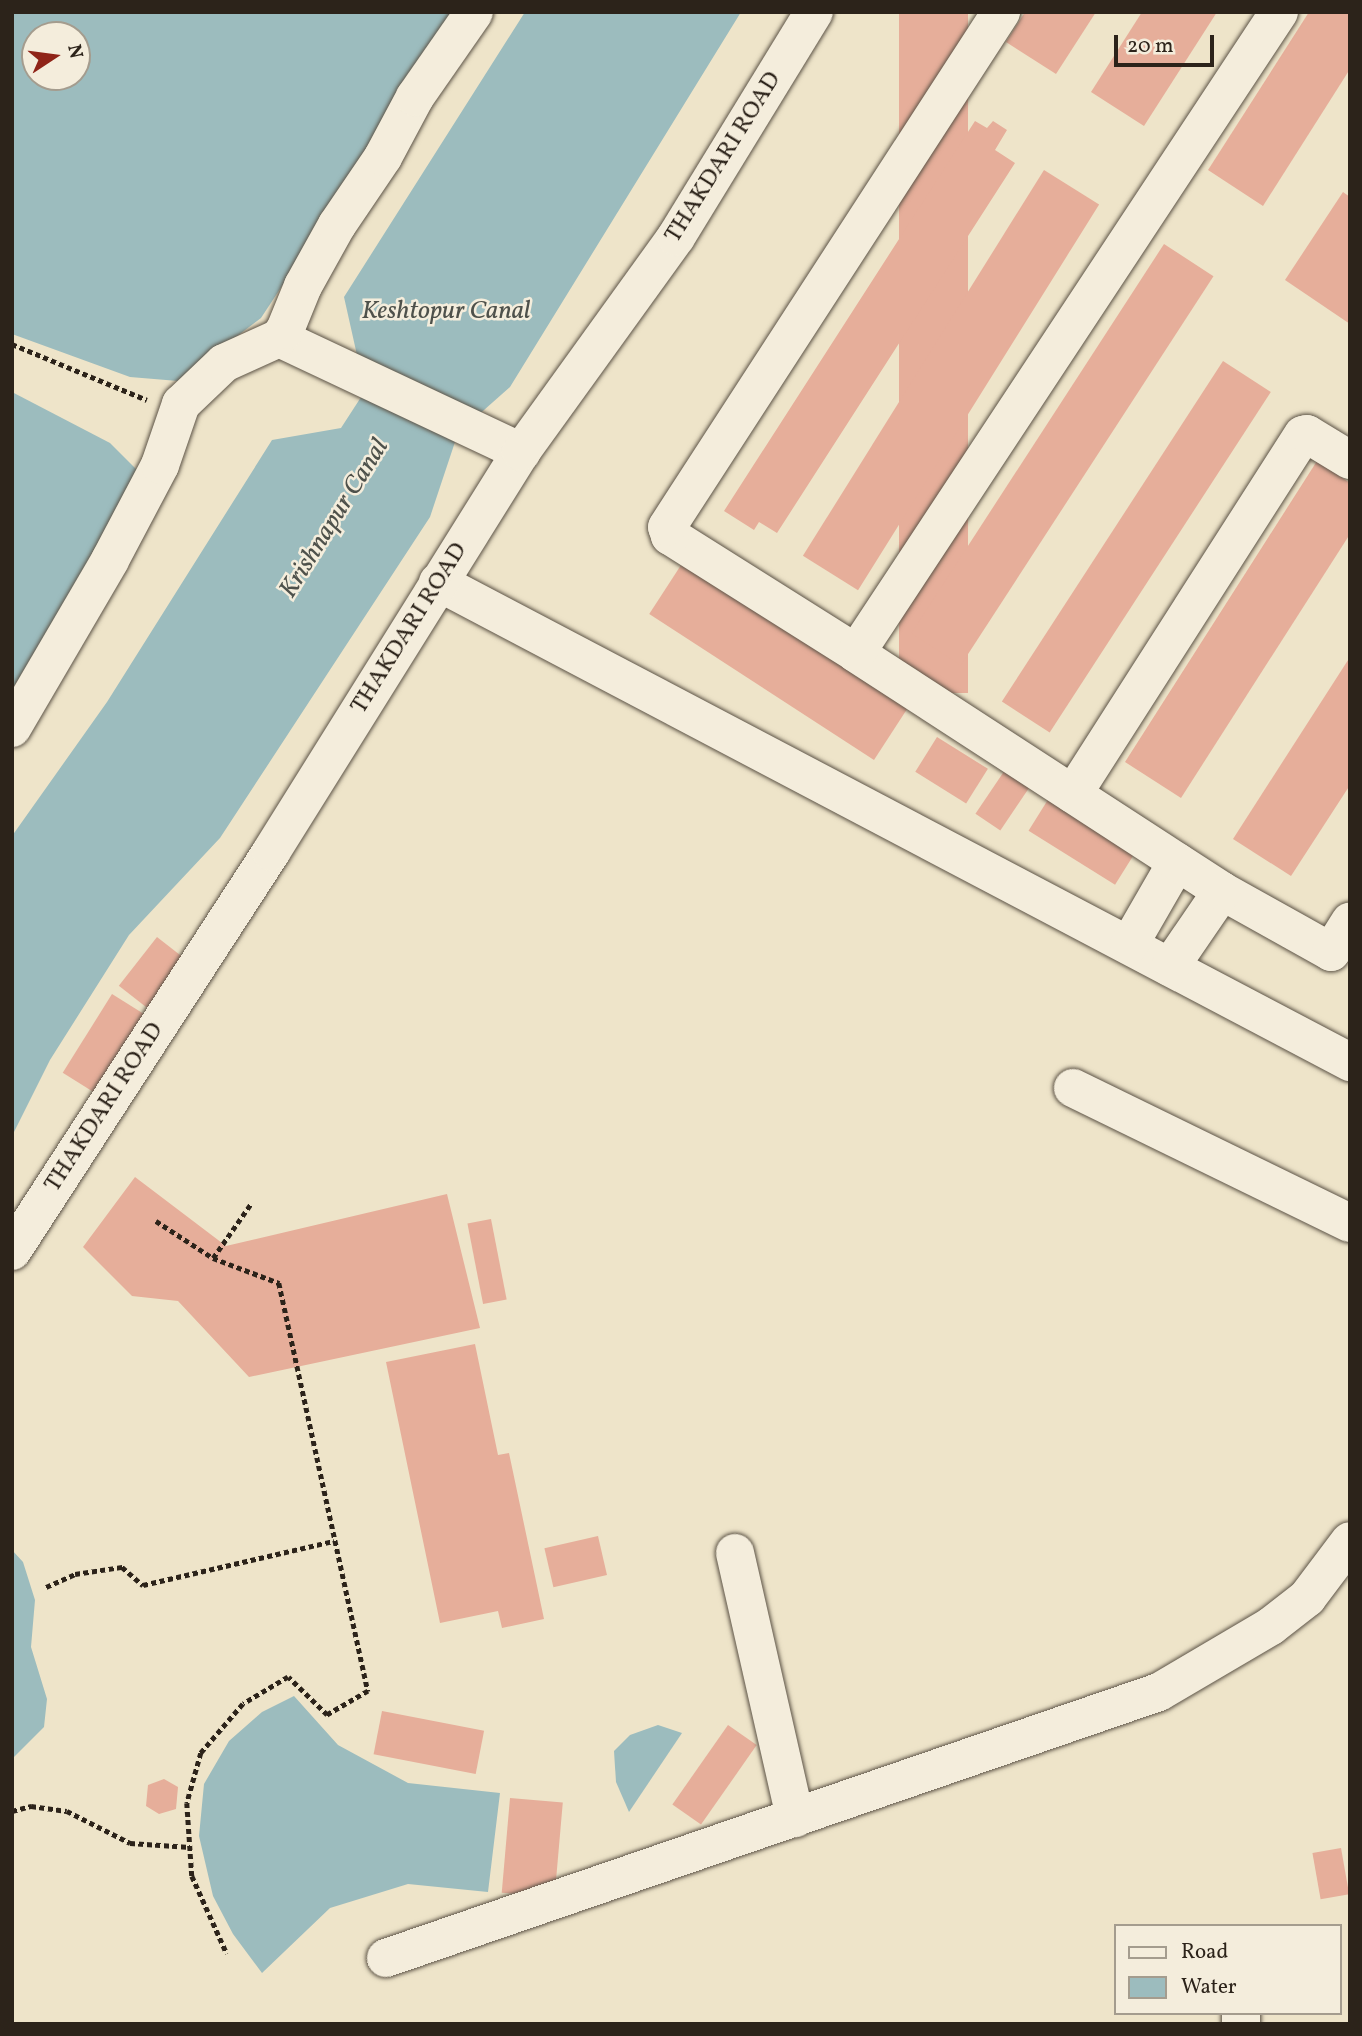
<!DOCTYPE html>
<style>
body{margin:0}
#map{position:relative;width:1362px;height:2036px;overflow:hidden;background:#eee4c9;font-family:Vollkorn,serif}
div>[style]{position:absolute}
.water>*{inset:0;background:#9cbcbe}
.building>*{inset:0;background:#e6ae9a;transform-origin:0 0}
.path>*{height:4.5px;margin-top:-2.25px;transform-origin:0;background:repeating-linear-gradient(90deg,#2c231a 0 5px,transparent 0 8.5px)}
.roads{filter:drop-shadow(0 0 2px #5c5346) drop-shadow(0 0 2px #5c5346)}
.minor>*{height:38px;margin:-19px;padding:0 19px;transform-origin:19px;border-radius:19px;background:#f4eddc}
span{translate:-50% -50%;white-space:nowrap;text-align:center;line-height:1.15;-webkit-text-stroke:5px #f4eddc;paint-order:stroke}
.street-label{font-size:24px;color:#2c231a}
.water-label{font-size:26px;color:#4e514b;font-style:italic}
.frame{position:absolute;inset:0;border:14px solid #2c231a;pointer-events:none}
.legend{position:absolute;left:1114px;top:1924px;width:228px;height:91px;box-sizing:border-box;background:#f4eddc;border:2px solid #a49c8e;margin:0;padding:9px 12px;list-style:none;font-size:21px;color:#2c231a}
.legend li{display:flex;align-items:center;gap:14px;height:35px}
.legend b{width:35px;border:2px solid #a49c8e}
.north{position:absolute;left:21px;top:21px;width:70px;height:70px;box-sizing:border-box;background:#f4eddc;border:2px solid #a49c8e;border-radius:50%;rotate:77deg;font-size:19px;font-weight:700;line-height:28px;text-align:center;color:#2c231a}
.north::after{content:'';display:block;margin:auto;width:24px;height:32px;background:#8f2418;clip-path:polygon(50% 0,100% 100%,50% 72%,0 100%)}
.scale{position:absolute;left:1114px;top:35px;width:100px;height:32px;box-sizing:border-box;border:4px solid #2c231a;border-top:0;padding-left:9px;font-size:21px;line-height:24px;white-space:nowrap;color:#2c231a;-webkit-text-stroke:5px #f4eddc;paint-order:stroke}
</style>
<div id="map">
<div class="water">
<div style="clip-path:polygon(evenodd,12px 12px,462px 12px,261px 318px,178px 381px,130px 377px,12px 334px,12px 12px,35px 35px,77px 35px,77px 77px,35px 77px,35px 35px)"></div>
<div style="clip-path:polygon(525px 12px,741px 12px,510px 387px,458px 433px,430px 517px,220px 838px,129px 935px,50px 1060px,12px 1136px,12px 836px,107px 702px,272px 440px,341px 428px,365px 391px,344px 297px)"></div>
<div style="clip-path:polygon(12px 392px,110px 443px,141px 474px,12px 690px)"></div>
<div style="clip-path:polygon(12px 1550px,23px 1562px,35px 1600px,31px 1647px,47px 1699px,44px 1727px,12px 1759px)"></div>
<div style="clip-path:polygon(294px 1696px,338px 1745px,408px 1783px,500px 1793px,488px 1892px,408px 1884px,330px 1908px,262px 1973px,233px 1934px,213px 1896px,199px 1836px,204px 1784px,229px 1741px,262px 1712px)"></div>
<div style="clip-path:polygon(658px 1725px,682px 1733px,629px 1812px,616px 1782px,614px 1751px,630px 1735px)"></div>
</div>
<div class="building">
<div style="left:899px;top:12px;width:69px;height:681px"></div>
<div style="clip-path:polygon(1025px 12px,1096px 12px,1056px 74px,1006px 42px)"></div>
<div style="clip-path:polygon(1142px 12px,1217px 12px,1144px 126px,1091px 92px)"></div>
<div style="clip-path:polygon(1309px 12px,1350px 12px,1350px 69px,1263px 206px,1208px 170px)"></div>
<div style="clip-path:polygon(975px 121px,987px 128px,993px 121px,1007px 130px,995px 150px,1015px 163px,777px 533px,759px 522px,754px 530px,724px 511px)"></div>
<div style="left:1044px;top:170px;width:65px;height:455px;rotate:32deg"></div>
<div style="clip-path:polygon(1343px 192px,1350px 197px,1350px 324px,1285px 280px)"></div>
<div style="left:1164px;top:244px;width:59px;height:464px;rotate:33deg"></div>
<div style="left:1223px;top:361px;width:57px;height:406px;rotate:33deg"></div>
<div style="clip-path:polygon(1317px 461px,1350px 483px,1350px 534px,1181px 798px,1125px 762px)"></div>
<div style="left:683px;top:562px;width:268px;height:62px;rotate:33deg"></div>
<div style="clip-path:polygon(1350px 657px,1350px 785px,1291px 876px,1233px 839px)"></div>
<div style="left:937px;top:737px;width:60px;height:41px;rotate:32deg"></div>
<div style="left:1009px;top:764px;width:30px;height:60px;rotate:34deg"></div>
<div style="left:1054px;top:790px;width:102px;height:48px;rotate:32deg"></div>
<div style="left:157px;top:937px;width:39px;height:62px;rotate:38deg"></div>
<div style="left:112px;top:994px;width:41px;height:93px;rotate:32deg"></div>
<div style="clip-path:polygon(135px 1177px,226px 1246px,447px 1194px,480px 1328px,249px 1377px,178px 1301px,132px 1296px,83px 1247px)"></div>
<div style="left:491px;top:1219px;width:82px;height:24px;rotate:79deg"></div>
<div style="clip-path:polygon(475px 1344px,498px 1455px,509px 1453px,544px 1619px,502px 1628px,498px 1611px,440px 1623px,386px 1362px)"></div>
<div style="left:598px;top:1536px;width:40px;height:55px;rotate:77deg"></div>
<div style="left:382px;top:1711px;width:104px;height:44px;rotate:11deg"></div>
<div style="left:728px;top:1725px;width:35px;height:97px;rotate:35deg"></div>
<div style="clip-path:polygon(164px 1779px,178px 1787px,176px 1809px,159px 1814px,146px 1806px,148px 1785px)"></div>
<div style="left:510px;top:1798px;width:53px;height:95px;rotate:5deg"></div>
<div style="left:1341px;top:1848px;width:47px;height:29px;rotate:80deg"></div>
</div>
<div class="path">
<div style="left:12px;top:344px;width:146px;rotate:22.5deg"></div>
<div style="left:156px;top:1221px;width:68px;rotate:33deg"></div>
<div style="left:213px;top:1258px;width:65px;rotate:-55.1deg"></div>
<div style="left:213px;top:1258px;width:71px;rotate:20.7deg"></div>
<div style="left:279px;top:1283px;width:418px;rotate:77.7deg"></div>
<div style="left:368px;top:1691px;width:48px;rotate:149.7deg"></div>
<div style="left:327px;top:1715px;width:54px;rotate:-135.7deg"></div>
<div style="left:288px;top:1677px;width:52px;rotate:149deg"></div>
<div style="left:243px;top:1704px;width:65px;rotate:130.6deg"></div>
<div style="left:201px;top:1753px;width:52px;rotate:105.6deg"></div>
<div style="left:187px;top:1803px;width:73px;rotate:86.1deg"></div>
<div style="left:192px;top:1876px;width:85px;rotate:65.8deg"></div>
<div style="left:46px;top:1587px;width:32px;rotate:-24deg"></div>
<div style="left:75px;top:1574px;width:48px;rotate:-8.5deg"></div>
<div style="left:122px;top:1567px;width:28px;rotate:41deg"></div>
<div style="left:143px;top:1585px;width:196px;rotate:-13deg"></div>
<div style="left:12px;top:1811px;width:20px;rotate:-15deg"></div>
<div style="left:31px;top:1806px;width:36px;rotate:8deg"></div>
<div style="left:67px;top:1811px;width:71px;rotate:26.9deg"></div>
<div style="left:130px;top:1843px;width:60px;rotate:3.8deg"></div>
</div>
<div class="roads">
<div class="minor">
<div style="left:279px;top:338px;width:268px;rotate:25.2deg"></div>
<div style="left:438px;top:582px;width:1031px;rotate:27.76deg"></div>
<div style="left:856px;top:653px;width:220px;rotate:-147.8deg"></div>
<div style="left:670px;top:536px;width:9px;rotate:-108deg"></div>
<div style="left:667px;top:527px;width:614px;rotate:-57.03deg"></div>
<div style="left:12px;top:728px;width:194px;rotate:-59.7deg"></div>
<div style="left:110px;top:560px;width:107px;rotate:-62.2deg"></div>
<div style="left:160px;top:465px;width:65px;rotate:-71deg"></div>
<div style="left:181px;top:404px;width:59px;rotate:-43.6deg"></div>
<div style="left:224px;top:363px;width:60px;rotate:-24.4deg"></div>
<div style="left:279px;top:338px;width:10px;rotate:-53deg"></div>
<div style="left:285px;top:330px;width:48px;rotate:-67.8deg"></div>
<div style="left:303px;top:286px;width:70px;rotate:-60.9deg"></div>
<div style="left:337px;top:225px;width:82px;rotate:-55.9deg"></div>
<div style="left:383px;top:157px;width:68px;rotate:-61.9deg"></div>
<div style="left:415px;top:97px;width:103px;rotate:-55.2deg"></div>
<div style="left:1073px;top:794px;width:426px;rotate:-57.4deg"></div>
<div style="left:1303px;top:435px;width:4px;rotate:-14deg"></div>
<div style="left:1307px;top:434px;width:50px;rotate:31.2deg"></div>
<div style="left:1222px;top:891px;width:125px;rotate:29.2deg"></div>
<div style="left:1331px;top:952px;width:36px;rotate:-58deg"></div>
<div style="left:1129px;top:945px;width:96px;rotate:-60deg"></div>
<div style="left:1170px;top:967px;width:92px;rotate:-55.6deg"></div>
<div style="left:1222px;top:891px;width:437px;rotate:-147deg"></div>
<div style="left:856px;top:653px;width:768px;rotate:-56.58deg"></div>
<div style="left:1073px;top:1088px;width:308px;rotate:26deg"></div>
<div style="left:12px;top:1251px;width:476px;rotate:-57deg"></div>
<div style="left:271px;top:852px;width:472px;rotate:-58deg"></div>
<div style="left:521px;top:452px;width:265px;rotate:-54.2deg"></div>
<div style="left:676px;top:237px;width:264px;rotate:-58.5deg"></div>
<div style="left:735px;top:1553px;width:272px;rotate:77.2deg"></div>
<div style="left:386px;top:1958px;width:817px;rotate:-18.99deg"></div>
<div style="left:1159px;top:1692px;width:130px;rotate:-30.5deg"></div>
<div style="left:1271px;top:1626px;width:46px;rotate:-37.9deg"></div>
<div style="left:1307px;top:1598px;width:71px;rotate:-53deg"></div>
<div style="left:1241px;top:2013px;width:11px;rotate:90deg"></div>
</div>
</div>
<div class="street-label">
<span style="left:724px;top:158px;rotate:-58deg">THAKDARI ROAD</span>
<span style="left:410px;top:629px;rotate:-58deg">THAKDARI ROAD</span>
<span style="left:105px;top:1108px;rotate:-57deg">THAKDARI ROAD</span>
</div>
<div class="water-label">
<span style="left:446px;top:312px">Keshtopur Canal</span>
<span style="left:335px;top:519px;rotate:-58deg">Krishnapur Canal</span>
</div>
<div class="frame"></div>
<ul class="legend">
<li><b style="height:9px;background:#f4eddc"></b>Road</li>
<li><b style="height:19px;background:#9cbcbe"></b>Water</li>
</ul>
<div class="north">N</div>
<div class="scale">20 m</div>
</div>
